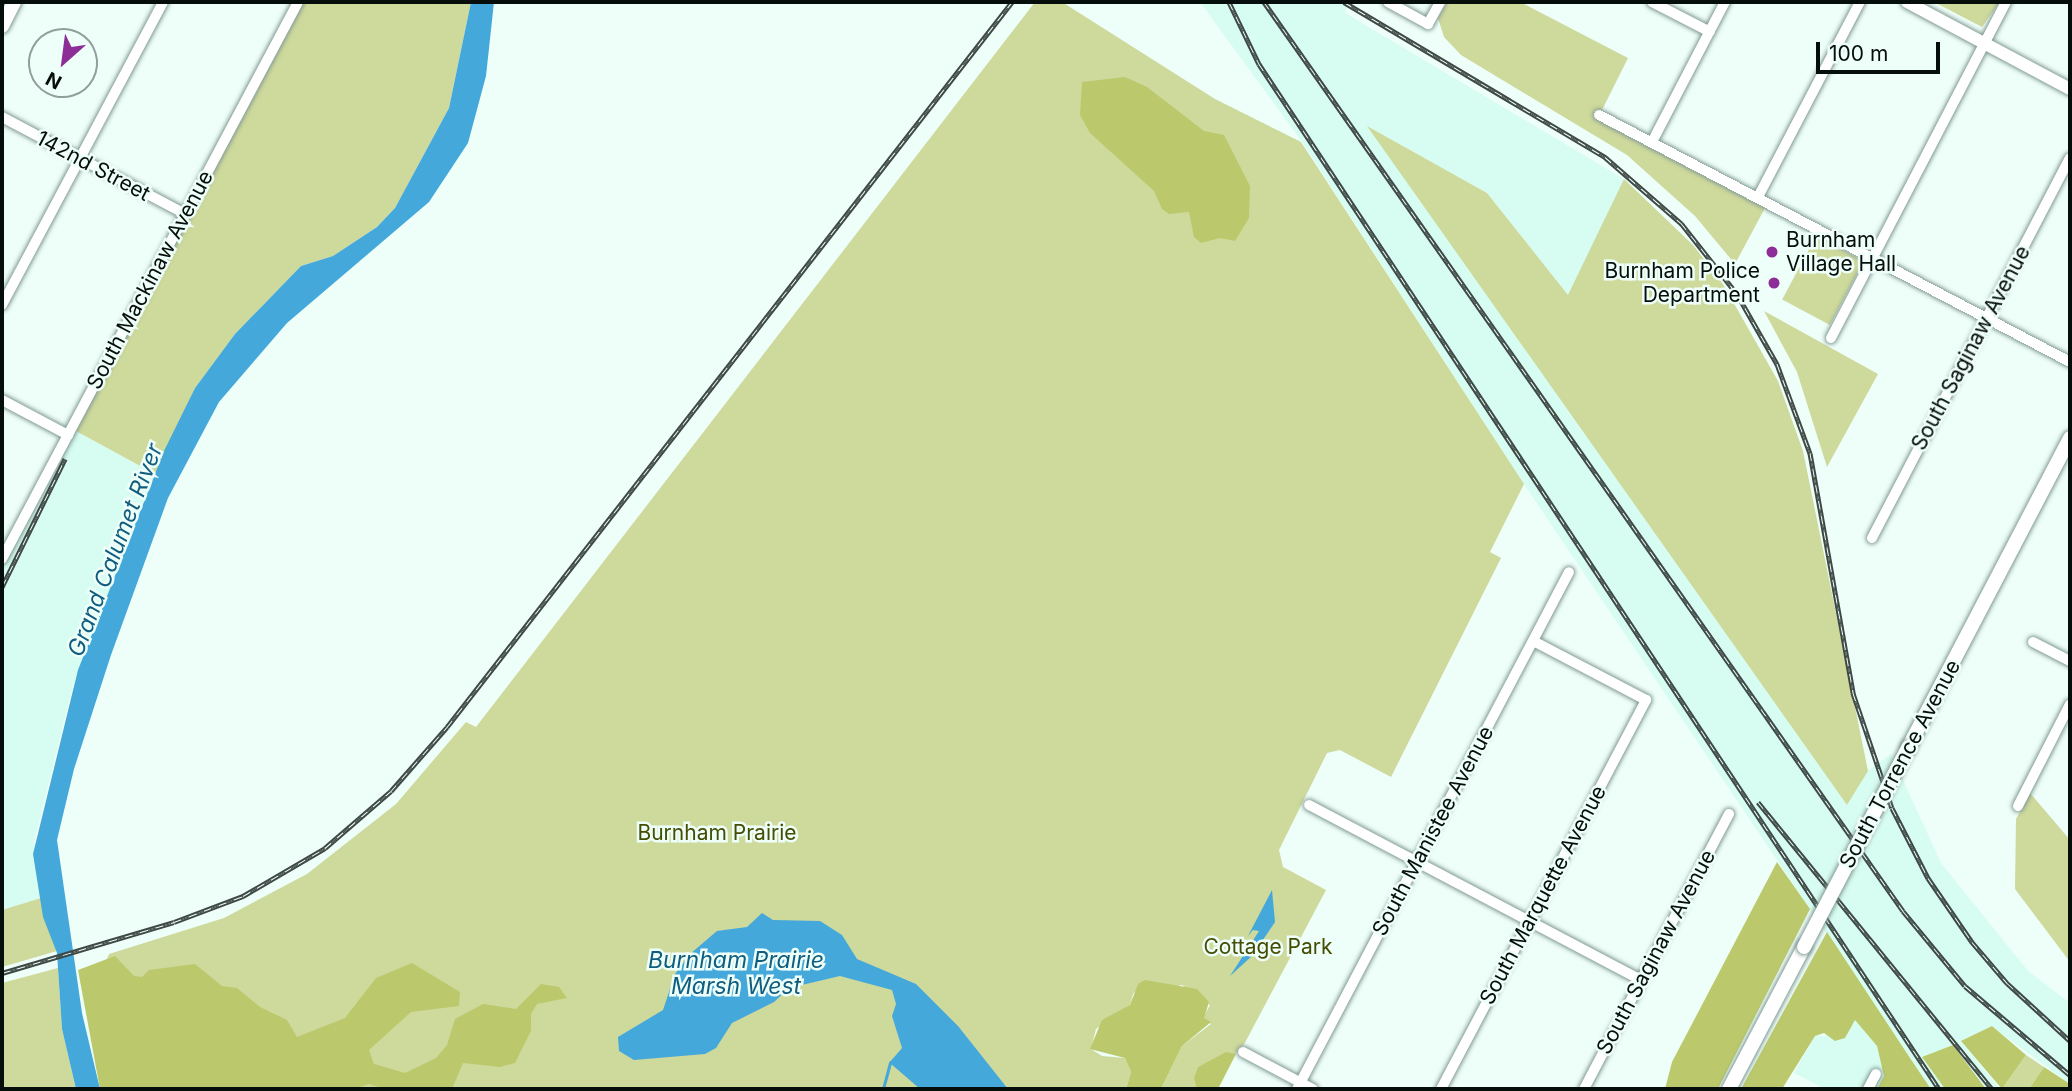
<!DOCTYPE html>
<style>
body{margin:0}
#map{position:relative;width:2072px;height:1091px;overflow:hidden;background:#eefef9;font-family:Inter,sans-serif}
div>[style]{position:absolute}
.built>*{inset:0;background:#d7fcf1}
.green>*{inset:0;background:#ced99c;transform-origin:0 0}
.forest>*{inset:0;background:#bbc96c}
.water>*{inset:0;background:#44a8db}
.stream>*{height:2.5px;margin:-1.25px;padding:0 1.25px;transform-origin:1.25px;border-radius:1.25px;background:#44a8db}
.roads{filter:drop-shadow(0 0 2px #819a93) drop-shadow(0 0 2px #819a93)}
.minor>*{height:10px;margin:-5px;padding:0 5px;transform-origin:5px;border-radius:5px;background:#fff}
.tertiary>*{height:12px;margin:-6px;padding:0 6px;transform-origin:6px;border-radius:6px;background:#fff}
.secondary>*{height:14px;margin:-7px;padding:0 7px;transform-origin:7px;border-radius:7px;background:#fff}
.rail>*{height:5px;margin-top:-2.5px;transform-origin:0;background:repeating-linear-gradient(90deg,#eefef9 0 8px,#3e4845 0 16px);box-sizing:border-box;border-block:2px solid #3e4845}
.bridges{filter:drop-shadow(0 0 2px #819a93) drop-shadow(0 0 2px #819a93)}
.secondary-bridge>*{height:14px;margin:-7px;padding:0 7px;transform-origin:7px;border-radius:7px;background:#fff}
.dots>*{width:19px;height:19px;translate:-50% -50%;box-sizing:border-box;border:4px solid #eefef9;border-radius:50%}
span{translate:-50% -50%;white-space:nowrap;text-align:center;line-height:1.15;-webkit-text-stroke:5px #eefef9;paint-order:stroke}
.street-label{font-size:21px;color:#060e0c}
.poi-label{font-size:21px;color:#060e0c}
.left{translate:0 -50%;text-align:left}
.right{translate:-100% -50%;text-align:right}
.park-label{font-size:21px;color:#454d03}
.water-label{font-size:23px;color:#105d7f;font-style:italic}
.frame{position:absolute;inset:0;border:4px solid #060e0c;pointer-events:none}
.north{position:absolute;left:28px;top:28px;width:70px;height:70px;box-sizing:border-box;background:#eefef9;border:2px solid #919e9a;border-radius:50%;rotate:208deg;font-size:19px;font-weight:700;line-height:28px;text-align:center;color:#060e0c}
.north::after{content:'';display:block;margin:auto;width:24px;height:32px;background:#8d2e98;clip-path:polygon(50% 0,100% 100%,50% 72%,0 100%)}
.scale{position:absolute;left:1816px;top:42px;width:124px;height:32px;box-sizing:border-box;border:4px solid #060e0c;border-top:0;padding-left:9px;font-size:21px;line-height:24px;white-space:nowrap;color:#060e0c;-webkit-text-stroke:5px #eefef9;paint-order:stroke}
</style>
<div id="map">
<div class="built">
<div style="clip-path:polygon(1200px 2px,1349px 2px,1345px 13px,1624px 179px,1569px 296px,1487px 193px,1369px 127px,1847px 805px,1868px 771px,1891px 754px,1941px 863px,2028px 971px,2070px 1003px,2070px 1084px,1991px 1026px,1961px 1042px,2000px 1089px,1986px 1089px,1953px 1045px,1922px 1057px,1945px 1089px,1931px 1089px,1524px 484px,1302px 142px)"></div>
<div style="clip-path:polygon(76px 431px,155px 474px,73px 685px,34px 842px,41px 898px,2px 910px,2px 562px)"></div>
<div style="clip-path:polygon(1855px 1020px,1877px 1046px,1884px 1076px,1877px 1089px,1825px 1089px,1794px 1073px,1815px 1036px,1825px 1036px)"></div>
</div>
<div class="green">
<div style="clip-path:polygon(304px 2px,471px 2px,449px 108px,395px 208px,377px 227px,333px 256px,301px 266px,235px 334px,195px 388px,155px 474px,76px 431px)"></div>
<div style="clip-path:polygon(1035px 2px,1062px 2px,1215px 99px,1301px 142px,1524px 484px,1490px 552px,1501px 558px,1391px 777px,1340px 750px,1327px 753px,1279px 850px,1283px 867px,1326px 890px,1240px 1052px,1198px 1067px,1197px 1089px,1161px 1089px,1182px 1046px,1211px 1024px,1203px 1018px,1210px 1005px,1182px 985px,1168px 988px,1145px 981px,1133px 994px,1130px 1005px,1096px 1029px,1091px 1049px,1102px 1056px,1125px 1058px,1131px 1072px,1126px 1089px,108px 1089px,105px 964px,109px 954px,224px 918px,307px 874px,396px 804px,466px 722px,476px 727px)"></div>
<div style="clip-path:polygon(1447px 2px,1520px 2px,1628px 58px,1597px 120px,1765px 208px,1735px 264px,1695px 216px,1627px 155px,1461px 55px,1444px 37px,1438px 18px)"></div>
<div style="clip-path:polygon(1934px 2px,2000px 2px,1982px 27px)"></div>
<div style="clip-path:polygon(1367px 126px,1487px 193px,1568px 295px,1624px 179px,1693px 245px,1723px 284px,1778px 381px,1803px 451px,1868px 771px,1847px 805px)"></div>
<div style="left:1816px;top:236px;width:54px;height:72px;rotate:28deg"></div>
<div style="clip-path:polygon(1764px 311px,1878px 374px,1827px 467px,1797px 372px)"></div>
<div style="clip-path:polygon(2030px 793px,2070px 840px,2070px 962px,2015px 889px,2016px 819px)"></div>
<div style="clip-path:polygon(41px 898px,57px 951px,2px 967px,2px 910px)"></div>
<div style="clip-path:polygon(58px 968px,62px 1029px,76px 1089px,2px 1089px,2px 983px)"></div>
<div style="clip-path:polygon(2026px 1055px,2044px 1067px,2029px 1089px,2002px 1089px)"></div>
</div>
<div class="forest">
<div style="clip-path:polygon(1125px 77px,1147px 87px,1204px 131px,1224px 135px,1250px 186px,1249px 218px,1235px 241px,1220px 238px,1201px 243px,1194px 237px,1189px 212px,1169px 214px,1162px 209px,1154px 191px,1090px 133px,1080px 115px,1082px 82px)"></div>
<div style="clip-path:polygon(1777px 862px,1810px 909px,1718px 1089px,1665px 1089px,1672px 1062px)"></div>
<div style="clip-path:polygon(1827px 932px,1912px 1061px,1931px 1089px,1877px 1089px,1884px 1076px,1877px 1046px,1855px 1020px,1845px 1038px,1835px 1041px,1824px 1033px,1815px 1036px,1782px 1089px,1741px 1089px)"></div>
<div style="clip-path:polygon(115px 956px,134px 976px,142px 977px,149px 970px,195px 964px,222px 986px,237px 988px,260px 1007px,287px 1020px,297px 1037px,345px 1018px,376px 978px,412px 963px,460px 992px,459px 1006px,411px 1012px,369px 1050px,374px 1064px,405px 1073px,436px 1058px,447px 1045px,455px 1019px,483px 1004px,516px 1009px,541px 984px,559px 987px,567px 998px,537px 1004px,531px 1014px,531px 1031px,515px 1063px,500px 1067px,463px 1063px,452px 1089px,384px 1089px,369px 1084px,354px 1089px,100px 1089px,78px 970px)"></div>
<div style="clip-path:polygon(1145px 980px,1197px 989px,1209px 1002px,1204px 1018px,1211px 1022px,1182px 1046px,1161px 1089px,1126px 1089px,1131px 1072px,1125px 1058px,1090px 1049px,1102px 1020px,1130px 1005px,1138px 984px)"></div>
<div style="clip-path:polygon(1992px 1026px,2026px 1055px,2002px 1089px,1961px 1041px)"></div>
<div style="clip-path:polygon(1953px 1045px,1986px 1089px,1945px 1089px,1922px 1057px)"></div>
<div style="clip-path:polygon(1226px 1052px,1236px 1054px,1218px 1089px,1197px 1089px,1194px 1078px,1198px 1067px)"></div>
<div style="clip-path:polygon(2044px 1067px,2070px 1084px,2070px 1089px,2029px 1089px)"></div>
</div>
<div class="water">
<div style="clip-path:polygon(471px 2px,494px 2px,486px 76px,468px 143px,429px 202px,287px 323px,219px 402px,168px 498px,111px 655px,74px 769px,57px 840px,82px 1013px,100px 1089px,76px 1089px,62px 1029px,57px 953px,43px 917px,33px 854px,78px 670px,164px 451px,195px 388px,235px 334px,301px 266px,333px 256px,377px 227px,395px 208px,449px 108px)"></div>
<div style="clip-path:polygon(1272px 890px,1275px 922px,1252px 956px,1230px 976px,1259px 931px,1253px 930px,1248px 936px)"></div>
<div style="clip-path:polygon(762px 913px,773px 920px,820px 921px,842px 935px,857px 959px,916px 984px,958px 1026px,1008px 1089px,920px 1089px,890px 1063px,902px 1048px,892px 1016px,896px 1004px,892px 990px,840px 976px,789px 988px,774px 1002px,732px 1023px,716px 1048px,705px 1054px,634px 1060px,619px 1051px,618px 1037px,663px 1010px,675px 974px,690px 954px,717px 931px,747px 927px)"></div>
</div>
<div class="stream">
<div style="left:883px;top:1089px;width:27px;rotate:-75deg"></div>
<div style="left:890px;top:1063px;width:15px;rotate:-48deg"></div>
</div>
<div class="roads">
<div class="minor">
<div style="left:1388px;top:2px;width:46px;rotate:28.8deg"></div>
<div style="left:1428px;top:24px;width:25px;rotate:-61deg"></div>
<div style="left:1652px;top:2px;width:65px;rotate:27.3deg"></div>
<div style="left:1599px;top:115px;width:532px;rotate:27.67deg"></div>
<div style="left:2px;top:117px;width:207px;rotate:27.9deg"></div>
<div style="left:1652px;top:142px;width:158px;rotate:-62.5deg"></div>
<div style="left:1758px;top:197px;width:220px;rotate:-62.4deg"></div>
<div style="left:2px;top:305px;width:343px;rotate:-62deg"></div>
<div style="left:1831px;top:338px;width:379px;rotate:-62.5deg"></div>
<div style="left:2px;top:400px;width:75px;rotate:27.9deg"></div>
<div style="left:1872px;top:538px;width:428px;rotate:-62.5deg"></div>
<div style="left:2px;top:559px;width:631px;rotate:-62.01deg"></div>
<div style="left:2033px;top:642px;width:42px;rotate:27.2deg"></div>
<div style="left:1309px;top:805px;width:375px;rotate:27.8deg"></div>
<div style="left:2018px;top:806px;width:114px;rotate:-63deg"></div>
<div style="left:1243px;top:1052px;width:79px;rotate:27.9deg"></div>
<div style="left:1297px;top:1089px;width:584px;rotate:-62.25deg"></div>
<div style="left:1441px;top:1089px;width:440px;rotate:-62.2deg"></div>
<div style="left:1646px;top:700px;width:127px;rotate:-152.4deg"></div>
<div style="left:1584px;top:1089px;width:311px;rotate:-62.2deg"></div>
<div style="left:1868px;top:1089px;width:17px;rotate:-62deg"></div>
</div>
<div class="tertiary">
<div style="left:1907px;top:2px;width:185px;rotate:28.1deg"></div>
</div>
<div class="secondary">
<div style="left:2px;top:26px;width:27px;rotate:-63deg"></div>
<div style="left:1908px;top:748px;width:350px;rotate:-62.4deg"></div>
<div style="left:1729px;top:1089px;width:161px;rotate:-62.2deg"></div>
</div>
</div>
<div class="rail">
<div style="left:1229px;top:2px;width:69px;rotate:64.2deg"></div>
<div style="left:1259px;top:64px;width:1230px;rotate:56.44deg"></div>
<div style="left:1264px;top:2px;width:1111px;rotate:54.89deg"></div>
<div style="left:1903px;top:911px;width:97px;rotate:50.4deg"></div>
<div style="left:1965px;top:986px;width:138px;rotate:40.3deg"></div>
<div style="left:1344px;top:2px;width:304px;rotate:30.7deg"></div>
<div style="left:1605px;top:157px;width:101px;rotate:41deg"></div>
<div style="left:1681px;top:223px;width:90px;rotate:51.7deg"></div>
<div style="left:1737px;top:294px;width:81px;rotate:60.3deg"></div>
<div style="left:1777px;top:364px;width:95px;rotate:69.7deg"></div>
<div style="left:1810px;top:453px;width:244px;rotate:79.8deg"></div>
<div style="left:1853px;top:693px;width:121px;rotate:71.3deg"></div>
<div style="left:1892px;top:808px;width:79px;rotate:62.8deg"></div>
<div style="left:1928px;top:878px;width:78px;rotate:55.5deg"></div>
<div style="left:1972px;top:942px;width:54px;rotate:49.5deg"></div>
<div style="left:2007px;top:983px;width:86px;rotate:42.6deg"></div>
<div style="left:2px;top:587px;width:143px;rotate:-63.8deg"></div>
<div style="left:1758px;top:802px;width:370px;rotate:50.8deg"></div>
<div style="left:2px;top:973px;width:179px;rotate:-16.5deg"></div>
<div style="left:174px;top:922px;width:74px;rotate:-20.6deg"></div>
<div style="left:243px;top:896px;width:95px;rotate:-30.3deg"></div>
<div style="left:325px;top:848px;width:87px;rotate:-40.8deg"></div>
<div style="left:391px;top:791px;width:85px;rotate:-48.8deg"></div>
<div style="left:447px;top:727px;width:919px;rotate:-52.07deg"></div>
</div>
<div class="bridges">
<div class="secondary-bridge">
<div style="left:1804px;top:947px;width:225px;rotate:-62.4deg"></div>
</div>
</div>
<div class="dots">
<div style="left:1772px;top:252px;background:#8d2e98"></div>
<div style="left:1774px;top:283px;background:#8d2e98"></div>
</div>
<div class="street-label">
<span style="left:93px;top:166px;rotate:28deg">142nd Street</span>
<span style="left:150px;top:280px;rotate:-62deg">South Mackinaw Avenue</span>
<span style="left:1971px;top:348px;rotate:-62deg">South Saginaw Avenue</span>
<span style="left:1900px;top:764px;rotate:-62deg">South Torrence Avenue</span>
<span style="left:1433px;top:831px;rotate:-62deg">South Manistee Avenue</span>
<span style="left:1543px;top:895px;rotate:-62deg">South Marquette Avenue</span>
<span style="left:1656px;top:952px;rotate:-62deg">South Saginaw Avenue</span>
</div>
<div class="poi-label">
<span class="left" style="left:1786px;top:252px">Burnham<br>Village Hall</span>
<span class="right" style="left:1760px;top:283px">Burnham Police<br>Department</span>
</div>
<div class="park-label">
<span style="left:717px;top:833px">Burnham Prairie</span>
<span style="left:1268px;top:947px">Cottage Park</span>
</div>
<div class="water-label">
<span style="left:115px;top:550px;rotate:-69deg">Grand Calumet River</span>
<span style="left:736px;top:973px">Burnham Prairie<br>Marsh West</span>
</div>
<div class="frame"></div>
<div class="north">N</div>
<div class="scale">100 m</div>
</div>
